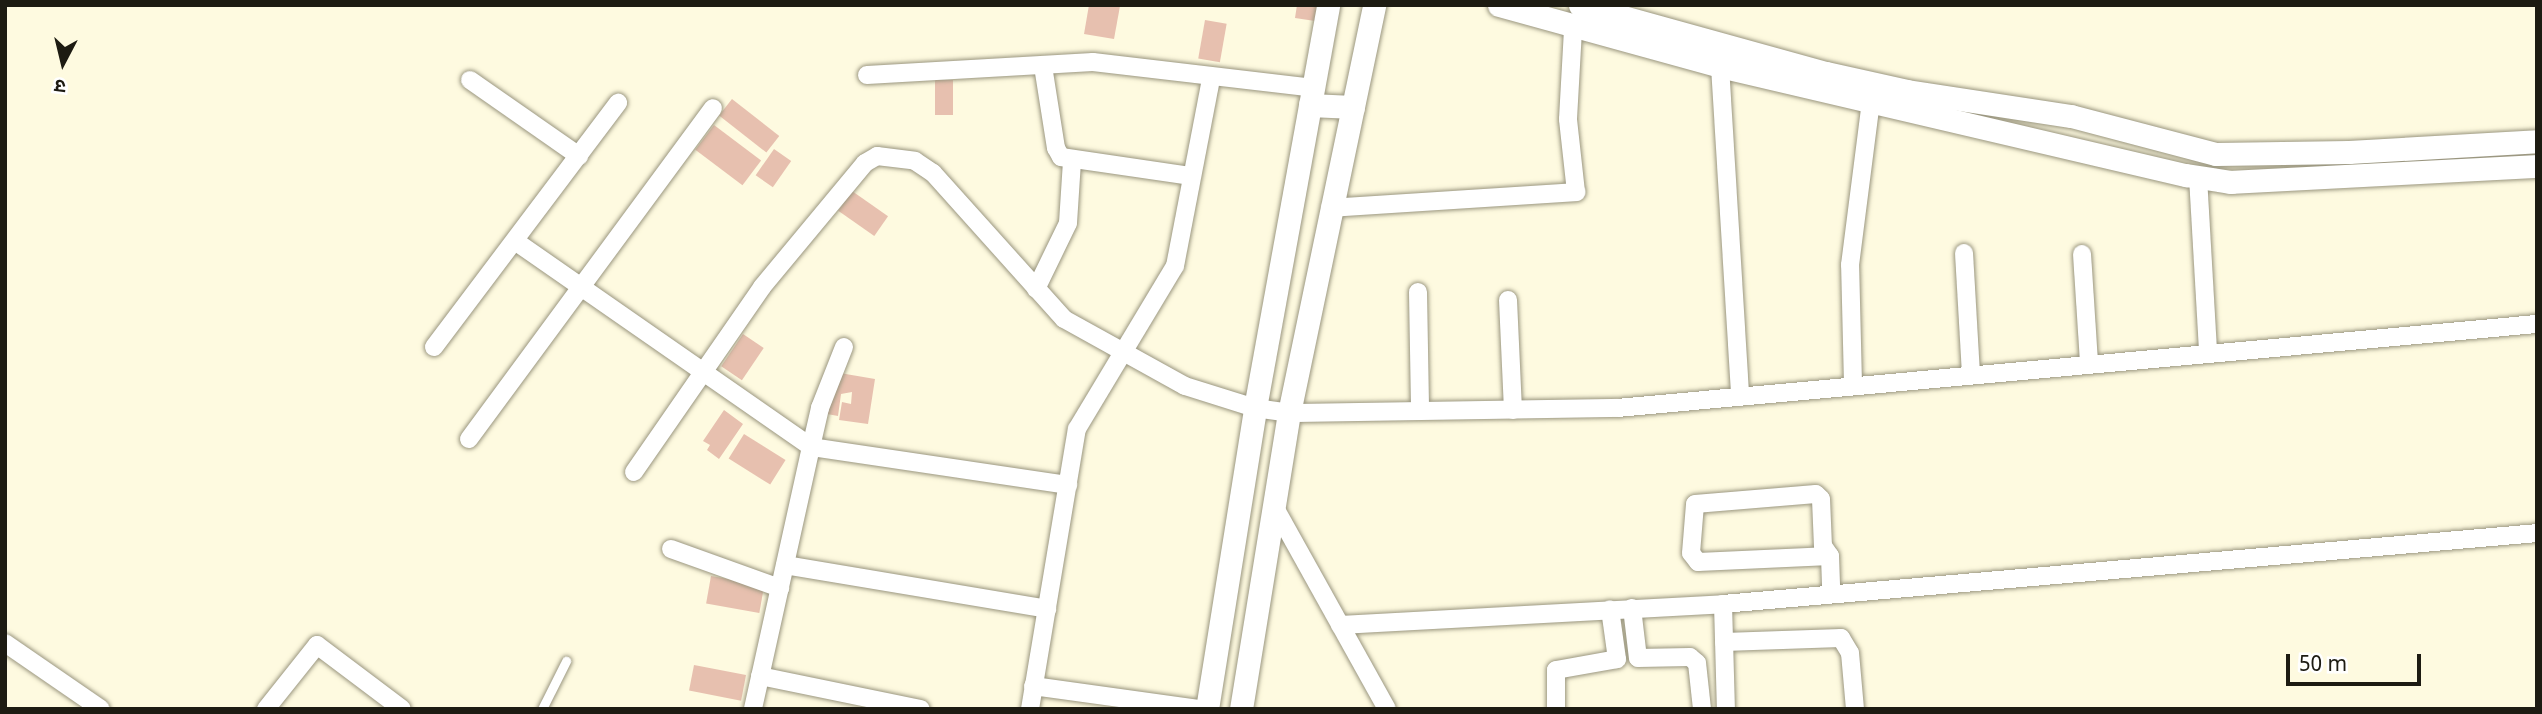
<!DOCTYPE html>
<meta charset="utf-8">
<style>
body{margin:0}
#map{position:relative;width:2542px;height:714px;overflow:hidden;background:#fefae0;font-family:Georgia,"Noto Sans Devanagari",serif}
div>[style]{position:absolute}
.building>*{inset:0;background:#e7c0af;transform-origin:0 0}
.roads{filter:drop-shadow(0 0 2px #9a967f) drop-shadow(0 0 2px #9a967f)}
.service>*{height:9px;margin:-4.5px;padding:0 4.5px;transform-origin:4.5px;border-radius:4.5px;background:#fff}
.minor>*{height:18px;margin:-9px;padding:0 9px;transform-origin:9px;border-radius:9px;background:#fff}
.tertiary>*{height:23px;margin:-11.5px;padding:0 11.5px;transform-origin:11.5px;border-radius:11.5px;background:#fff}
span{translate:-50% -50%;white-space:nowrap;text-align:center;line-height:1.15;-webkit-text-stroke:5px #fff;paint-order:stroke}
.frame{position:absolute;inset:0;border:7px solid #1d1b12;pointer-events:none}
.north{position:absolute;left:28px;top:28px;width:70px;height:70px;-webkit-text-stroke:5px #fff;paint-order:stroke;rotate:187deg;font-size:19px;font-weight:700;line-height:28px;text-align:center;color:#1d1b12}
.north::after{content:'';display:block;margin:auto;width:24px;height:32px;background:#1d1b12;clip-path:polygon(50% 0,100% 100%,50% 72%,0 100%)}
.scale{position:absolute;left:2286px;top:654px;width:135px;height:32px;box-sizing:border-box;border:4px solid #1d1b12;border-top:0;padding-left:9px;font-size:21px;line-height:24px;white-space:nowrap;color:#1d1b12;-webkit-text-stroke:5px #fff;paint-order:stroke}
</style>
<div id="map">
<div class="building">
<div style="clip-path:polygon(1089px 5px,1120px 6px,1114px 39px,1084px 34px)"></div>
<div style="clip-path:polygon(1297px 5px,1318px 5px,1315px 21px,1295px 18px)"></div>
<div style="left:1205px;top:20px;width:22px;height:39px;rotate:10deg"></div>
<div style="left:935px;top:80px;width:18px;height:35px"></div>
<div style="left:732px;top:99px;width:60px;height:21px;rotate:38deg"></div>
<div style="left:714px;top:125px;width:59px;height:31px;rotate:37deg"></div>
<div style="left:774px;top:149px;width:21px;height:32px;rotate:35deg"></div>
<div style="left:852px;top:191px;width:44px;height:24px;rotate:35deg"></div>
<div style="left:743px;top:334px;width:25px;height:39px;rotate:34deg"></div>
<div style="clip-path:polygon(834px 372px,875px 379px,868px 424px,839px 420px,842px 402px,851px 404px,852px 392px,841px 394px,838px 416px,827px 414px)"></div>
<div style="clip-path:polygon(724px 410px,743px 424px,719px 459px,707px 450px,710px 445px,703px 441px)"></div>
<div style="left:744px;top:434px;width:49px;height:29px;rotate:32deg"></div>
<div style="left:711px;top:576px;width:54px;height:28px;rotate:10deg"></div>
<div style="left:694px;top:665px;width:53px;height:26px;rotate:11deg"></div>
</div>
<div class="roads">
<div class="service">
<div style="left:542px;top:709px;width:54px;rotate:-63.4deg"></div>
</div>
<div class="minor">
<div style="left:1043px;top:66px;width:83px;rotate:81deg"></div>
<div style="left:1056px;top:148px;width:10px;rotate:61deg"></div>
<div style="left:1061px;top:157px;width:132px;rotate:8.3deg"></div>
<div style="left:1720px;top:66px;width:331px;rotate:86.5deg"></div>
<div style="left:867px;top:75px;width:226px;rotate:-3.3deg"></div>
<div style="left:1093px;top:62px;width:222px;rotate:6.7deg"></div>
<div style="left:470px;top:80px;width:133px;rotate:34.9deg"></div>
<div style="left:2198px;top:177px;width:175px;rotate:86.7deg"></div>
<div style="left:1330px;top:208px;width:247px;rotate:-3.7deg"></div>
<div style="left:1576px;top:192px;width:73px;rotate:-96.3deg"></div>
<div style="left:1568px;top:119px;width:90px;rotate:-86.8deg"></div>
<div style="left:515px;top:241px;width:361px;rotate:34.8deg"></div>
<div style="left:811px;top:447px;width:268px;rotate:102.5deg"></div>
<div style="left:1964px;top:253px;width:121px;rotate:86.7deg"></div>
<div style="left:2082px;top:254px;width:109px;rotate:86.3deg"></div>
<div style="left:1036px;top:289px;width:73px;rotate:-64.1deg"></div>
<div style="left:1068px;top:223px;width:62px;rotate:-86.3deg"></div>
<div style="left:1418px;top:292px;width:119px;rotate:89deg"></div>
<div style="left:1508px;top:300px;width:110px;rotate:87.4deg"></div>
<div style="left:434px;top:347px;width:306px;rotate:-53deg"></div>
<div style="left:844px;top:347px;width:66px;rotate:111.5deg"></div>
<div style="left:820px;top:408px;width:40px;rotate:103deg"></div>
<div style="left:811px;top:447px;width:260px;rotate:8.4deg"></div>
<div style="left:1853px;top:384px;width:119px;rotate:-91.4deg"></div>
<div style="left:1850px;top:265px;width:164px;rotate:-82.7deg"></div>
<div style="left:469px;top:439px;width:411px;rotate:-53.6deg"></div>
<div style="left:634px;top:472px;width:225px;rotate:-55.3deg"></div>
<div style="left:762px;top:287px;width:161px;rotate:-50.3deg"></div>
<div style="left:865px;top:163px;width:14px;rotate:-30deg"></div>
<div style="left:877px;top:156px;width:38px;rotate:7deg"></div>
<div style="left:915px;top:161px;width:22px;rotate:34deg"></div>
<div style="left:933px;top:173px;width:196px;rotate:48.1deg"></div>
<div style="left:1064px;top:319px;width:138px;rotate:29deg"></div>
<div style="left:1185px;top:386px;width:73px;rotate:17.4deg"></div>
<div style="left:1255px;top:408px;width:34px;rotate:8deg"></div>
<div style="left:1289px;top:413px;width:328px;rotate:-0.9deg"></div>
<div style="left:1617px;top:408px;width:924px;rotate:-5.22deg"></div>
<div style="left:1274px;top:506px;width:232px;rotate:60.9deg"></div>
<div style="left:671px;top:549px;width:116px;rotate:19.7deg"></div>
<div style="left:1830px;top:556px;width:132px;rotate:177.4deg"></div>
<div style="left:1698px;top:562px;width:11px;rotate:-128deg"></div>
<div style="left:1691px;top:553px;width:49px;rotate:-85.3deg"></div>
<div style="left:1695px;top:504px;width:121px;rotate:-4.7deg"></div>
<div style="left:1816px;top:494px;width:7px;rotate:45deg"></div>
<div style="left:1821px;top:499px;width:47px;rotate:87.6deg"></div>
<div style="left:1823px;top:546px;width:12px;rotate:55deg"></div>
<div style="left:1830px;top:556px;width:38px;rotate:88deg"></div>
<div style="left:785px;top:565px;width:266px;rotate:9.5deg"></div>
<div style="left:1723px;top:604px;width:105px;rotate:88.4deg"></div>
<div style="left:1632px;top:608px;width:50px;rotate:83.2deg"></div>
<div style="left:1638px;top:658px;width:52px;rotate:-1.1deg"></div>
<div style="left:1690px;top:657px;width:9px;rotate:41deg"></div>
<div style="left:1697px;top:663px;width:46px;rotate:83.8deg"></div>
<div style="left:1340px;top:625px;width:384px;rotate:-3.1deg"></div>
<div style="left:1723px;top:604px;width:817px;rotate:-4.98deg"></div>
<div style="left:1724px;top:642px;width:117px;rotate:-2deg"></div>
<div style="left:1841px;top:638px;width:17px;rotate:59deg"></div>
<div style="left:1850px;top:653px;width:56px;rotate:84.9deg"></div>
<div style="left:5px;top:643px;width:116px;rotate:34.5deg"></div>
<div style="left:760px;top:676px;width:164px;rotate:11.6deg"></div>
<div style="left:1033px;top:686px;width:167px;rotate:7.9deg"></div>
<div style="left:266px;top:709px;width:82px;rotate:-51.4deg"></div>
<div style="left:317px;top:645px;width:106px;rotate:37deg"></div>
<div style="left:1030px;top:709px;width:284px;rotate:-80.5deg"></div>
<div style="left:1077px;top:429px;width:190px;rotate:-59deg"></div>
<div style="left:1175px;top:266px;width:190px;rotate:-79.1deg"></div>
<div style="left:1556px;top:709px;width:39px;rotate:-90deg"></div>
<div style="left:1556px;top:670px;width:62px;rotate:-10.2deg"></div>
<div style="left:1617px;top:659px;width:50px;rotate:-98deg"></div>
</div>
<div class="tertiary">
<div style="left:1499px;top:5px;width:229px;rotate:15.4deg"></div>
<div style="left:1720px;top:66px;width:479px;rotate:13.2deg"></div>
<div style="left:2186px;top:175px;width:46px;rotate:8.8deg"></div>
<div style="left:2231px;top:182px;width:306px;rotate:-3deg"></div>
<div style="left:1580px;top:5px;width:255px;rotate:15.5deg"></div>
<div style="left:1826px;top:73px;width:83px;rotate:12.5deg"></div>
<div style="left:1907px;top:91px;width:166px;rotate:8.7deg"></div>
<div style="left:2071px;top:116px;width:150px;rotate:14.7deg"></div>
<div style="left:2216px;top:154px;width:133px;rotate:-0.9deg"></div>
<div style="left:2349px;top:152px;width:188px;rotate:-3.3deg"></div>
<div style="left:1310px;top:105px;width:43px;rotate:2.7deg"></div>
<div style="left:1207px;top:709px;width:305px;rotate:-80.9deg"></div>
<div style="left:1255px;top:408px;width:410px;rotate:-79.7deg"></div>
<div style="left:1241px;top:709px;width:300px;rotate:-80.8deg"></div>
<div style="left:1289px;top:413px;width:417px;rotate:-78.2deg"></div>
</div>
</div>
<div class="frame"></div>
<div class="north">उ</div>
<div class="scale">50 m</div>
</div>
